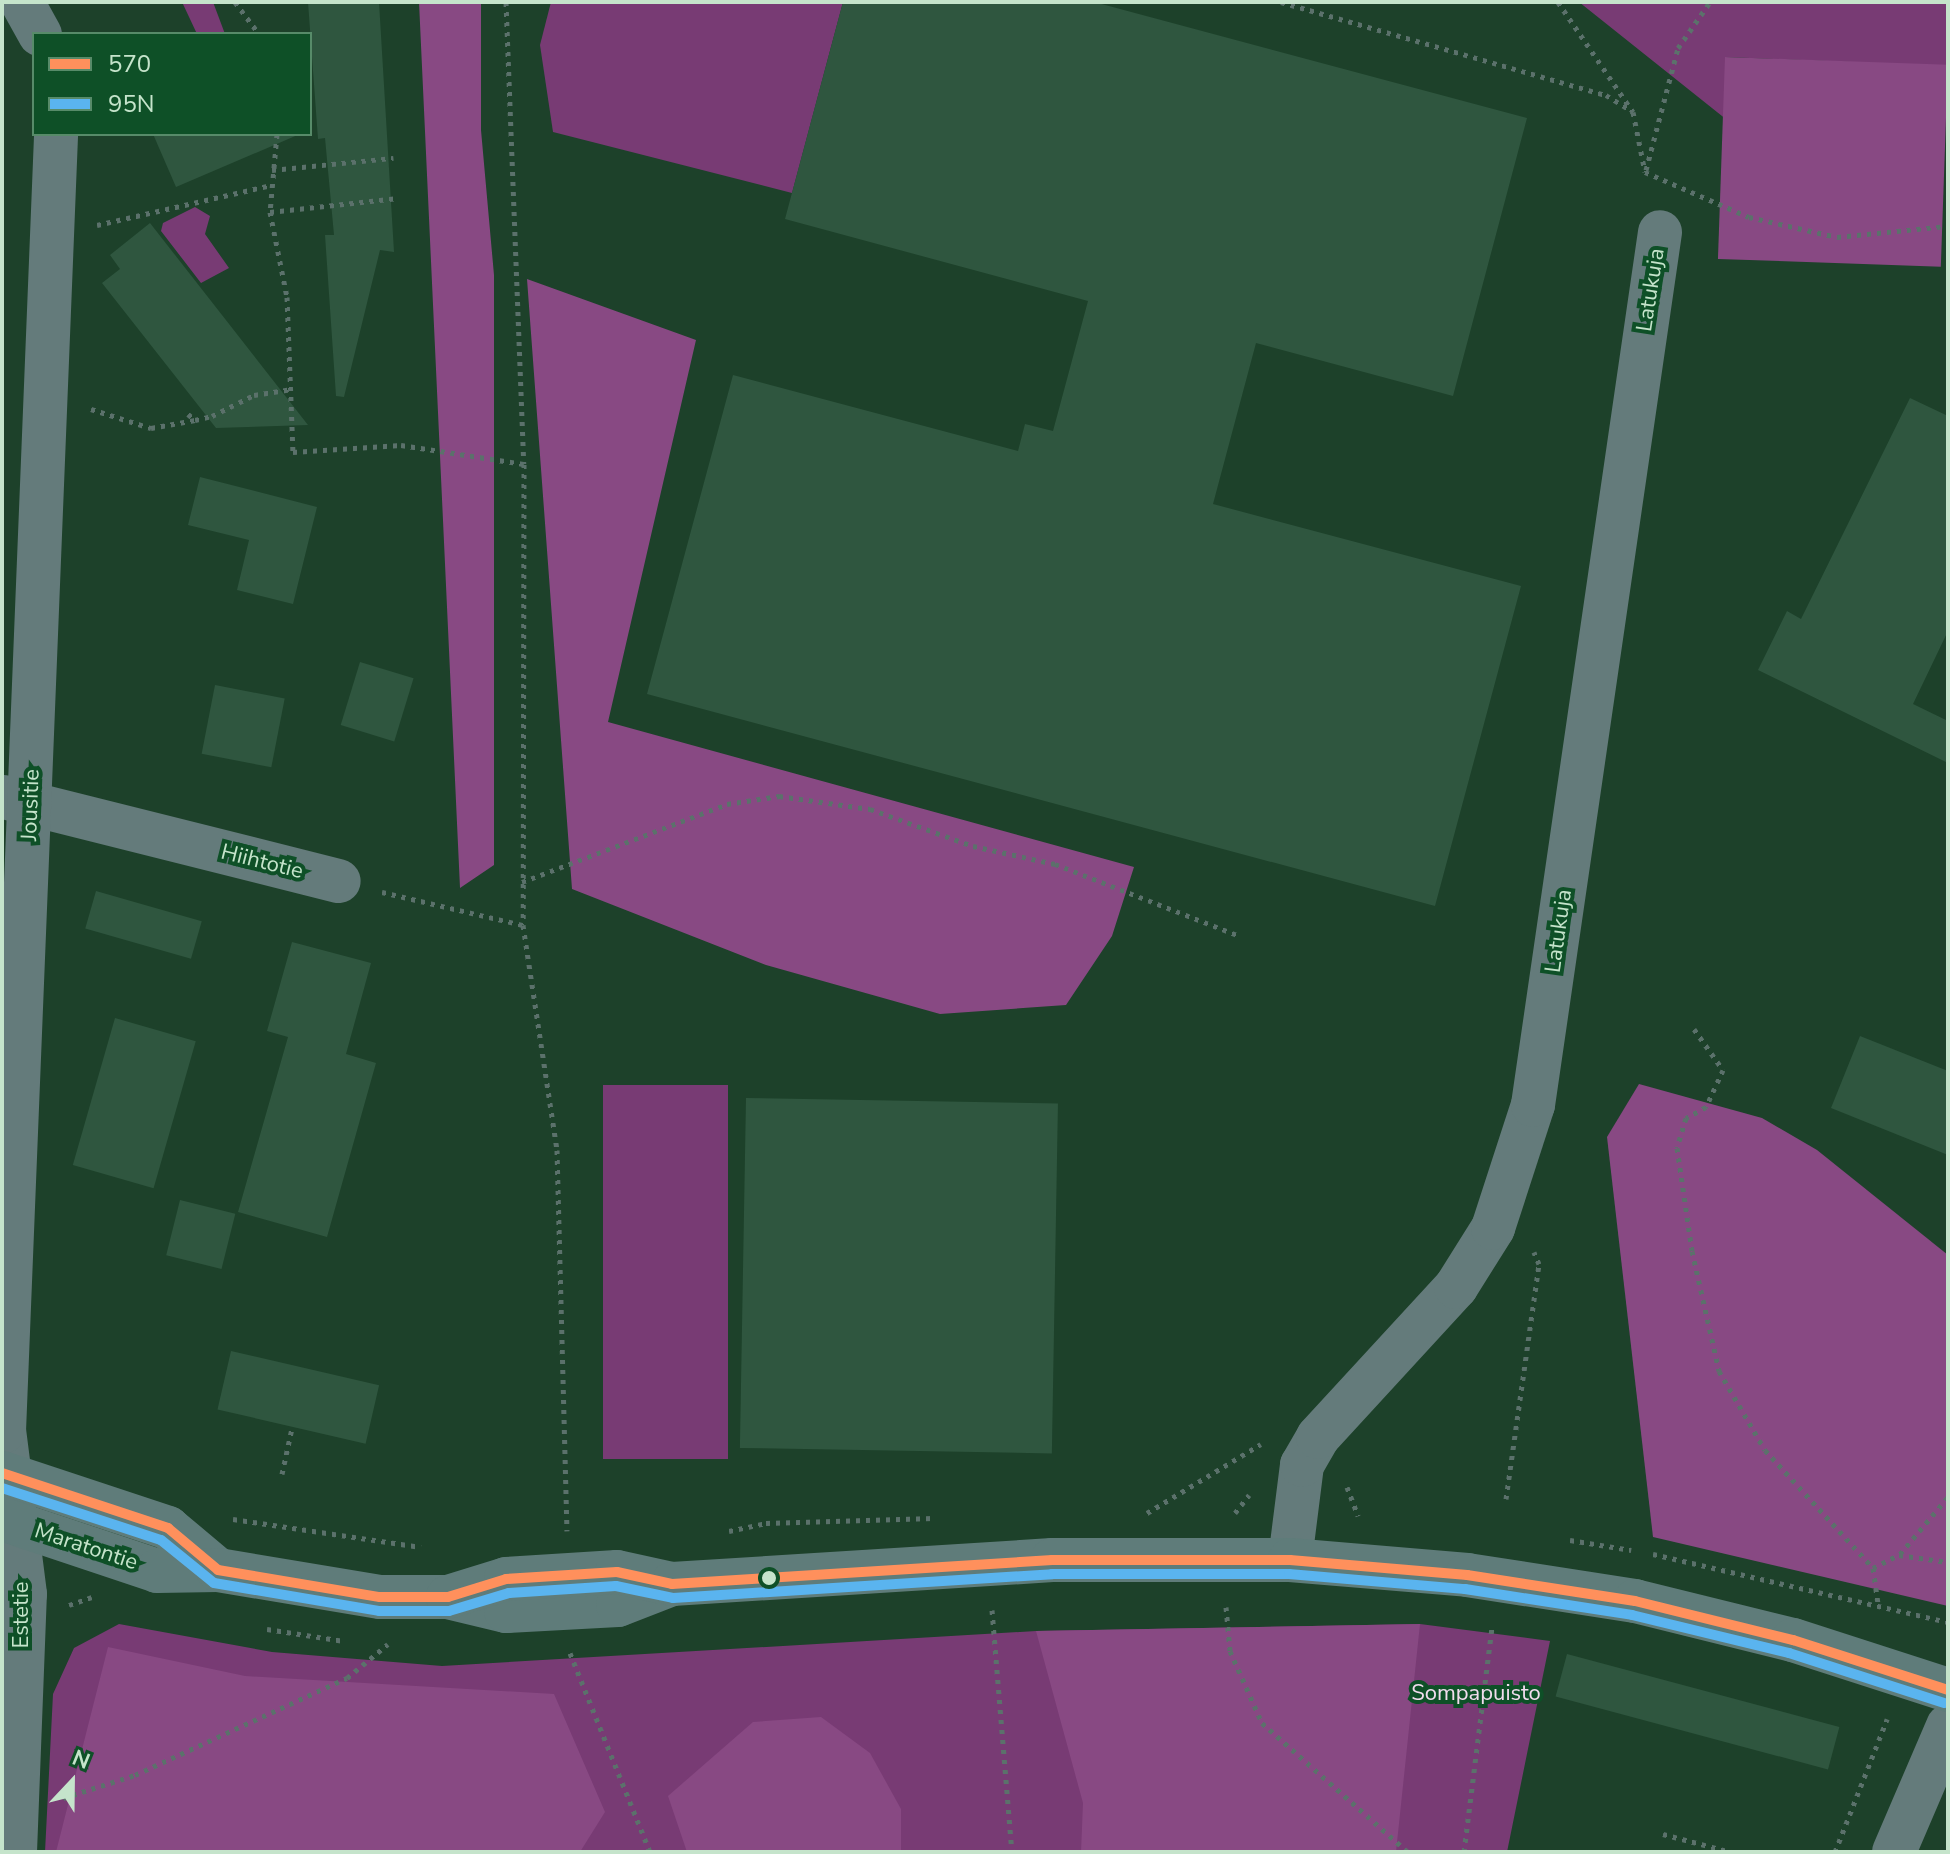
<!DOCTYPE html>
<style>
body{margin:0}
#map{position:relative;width:1950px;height:1854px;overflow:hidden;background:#1d412a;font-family:"Nunito Sans",sans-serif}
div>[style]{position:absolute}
.green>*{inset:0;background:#783b74;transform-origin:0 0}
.forest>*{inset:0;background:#884983;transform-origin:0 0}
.building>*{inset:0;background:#2f563f;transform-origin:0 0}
.path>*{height:5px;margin-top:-2.5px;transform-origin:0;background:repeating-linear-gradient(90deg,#5b716b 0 4px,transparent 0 10px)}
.street>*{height:44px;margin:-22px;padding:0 22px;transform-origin:22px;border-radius:22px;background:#647b7b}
.secondary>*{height:44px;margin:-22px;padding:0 22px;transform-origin:22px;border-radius:22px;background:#5f7c7a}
.bus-1>*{height:10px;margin:-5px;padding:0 5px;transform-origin:5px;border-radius:5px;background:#ff905c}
.bus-2>*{height:10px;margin:-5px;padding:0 5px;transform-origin:5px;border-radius:5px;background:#5ab4ef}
.dots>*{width:22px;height:22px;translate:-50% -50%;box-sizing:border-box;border:4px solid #0e5027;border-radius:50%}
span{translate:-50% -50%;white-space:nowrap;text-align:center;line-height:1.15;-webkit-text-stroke:8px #0e5027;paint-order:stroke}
.street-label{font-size:22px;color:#c5e4cb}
.park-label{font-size:22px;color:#f2dcee}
.frame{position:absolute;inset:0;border:4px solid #c5e4cb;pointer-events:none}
.legend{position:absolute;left:32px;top:32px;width:280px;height:104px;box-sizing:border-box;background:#0e5027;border:2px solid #578b69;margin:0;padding:10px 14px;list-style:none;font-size:24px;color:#c5e4cb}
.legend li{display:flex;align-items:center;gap:16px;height:40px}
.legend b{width:40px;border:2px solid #578b69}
.north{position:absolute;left:32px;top:1742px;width:80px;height:80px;-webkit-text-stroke:6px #0e5027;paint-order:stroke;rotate:22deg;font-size:22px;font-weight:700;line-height:32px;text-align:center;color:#c5e4cb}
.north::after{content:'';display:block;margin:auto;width:28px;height:36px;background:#c5e4cb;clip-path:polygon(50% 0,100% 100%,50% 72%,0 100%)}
</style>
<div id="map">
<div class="green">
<div style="clip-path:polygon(182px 2px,213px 2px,225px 34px,197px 34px)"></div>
<div style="clip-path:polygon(551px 2px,843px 2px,792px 193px,553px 132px,540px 45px)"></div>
<div style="clip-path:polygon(1579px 2px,1948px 2px,1948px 66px,1726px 57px,1727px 120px)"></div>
<div style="clip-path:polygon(195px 207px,210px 216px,205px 234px,229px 268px,201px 283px,161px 231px,163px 223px)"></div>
<div style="left:603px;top:1085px;width:125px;height:374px"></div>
<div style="clip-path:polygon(119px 1624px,272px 1652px,442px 1666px,1036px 1631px,1420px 1624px,1550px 1641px,1507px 1852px,45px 1852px,53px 1694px,74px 1648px)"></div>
</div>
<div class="forest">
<div style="clip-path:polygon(419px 2px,481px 2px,481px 130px,494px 275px,494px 865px,460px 888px)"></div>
<div style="left:1725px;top:57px;width:223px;height:202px;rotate:2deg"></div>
<div style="clip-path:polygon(527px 279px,696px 340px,608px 722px,1134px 867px,1112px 936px,1066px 1005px,940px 1014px,766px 965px,572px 889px)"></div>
<div style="clip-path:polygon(1639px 1084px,1762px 1118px,1817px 1150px,1948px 1255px,1948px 1606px,1653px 1537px,1607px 1137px)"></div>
<div style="clip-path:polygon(1420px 1624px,1396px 1852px,1081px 1852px,1083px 1803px,1036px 1631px)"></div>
<div style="clip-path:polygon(108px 1647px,245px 1676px,554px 1694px,605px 1812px,580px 1852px,56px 1852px)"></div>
<div style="clip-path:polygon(821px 1717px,870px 1753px,901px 1809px,901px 1852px,687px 1852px,668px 1796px,753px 1722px)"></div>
</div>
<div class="building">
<div style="clip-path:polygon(308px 2px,379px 2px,394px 252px,380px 250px,344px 397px,336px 396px,325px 235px,334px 235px,325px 138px,318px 139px)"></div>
<div style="clip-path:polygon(843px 2px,1094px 2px,1527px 118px,1453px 396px,1256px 343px,1213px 504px,1521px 586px,1435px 906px,647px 694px,733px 375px,1018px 451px,1025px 424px,1053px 431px,1088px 301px,785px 219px)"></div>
<div style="clip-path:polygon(153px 134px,300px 134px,176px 187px)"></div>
<div style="clip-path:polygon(150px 223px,222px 315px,308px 425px,216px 428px,102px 283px,120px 269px,110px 255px)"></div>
<div style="clip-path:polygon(1910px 398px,1948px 416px,1948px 631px,1913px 704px,1948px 721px,1948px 763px,1758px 670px,1787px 611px,1801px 619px)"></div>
<div style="clip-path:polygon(200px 477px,317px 507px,293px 604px,237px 590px,249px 540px,188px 525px)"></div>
<div style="left:360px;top:662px;width:56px;height:66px;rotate:17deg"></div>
<div style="left:215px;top:685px;width:71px;height:70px;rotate:11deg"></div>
<div style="left:96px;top:891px;width:110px;height:39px;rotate:16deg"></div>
<div style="clip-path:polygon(292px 942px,371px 963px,346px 1054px,376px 1063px,327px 1237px,238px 1212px,288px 1037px,267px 1031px)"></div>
<div style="left:115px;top:1018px;width:84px;height:153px;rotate:16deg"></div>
<div style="clip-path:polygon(1860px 1036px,1948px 1071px,1948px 1155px,1831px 1108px)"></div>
<div style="left:746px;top:1098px;width:312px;height:350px;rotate:1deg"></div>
<div style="left:180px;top:1200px;width:57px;height:57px;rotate:14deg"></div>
<div style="left:231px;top:1351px;width:152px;height:60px;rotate:13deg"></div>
<div style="left:1567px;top:1654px;width:282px;height:44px;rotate:15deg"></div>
</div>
<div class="path">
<div style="left:235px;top:2px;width:40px;rotate:53deg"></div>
<div style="left:506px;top:2px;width:462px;rotate:87.8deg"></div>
<div style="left:524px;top:464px;width:461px;rotate:90.1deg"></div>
<div style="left:523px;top:925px;width:228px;rotate:81.4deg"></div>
<div style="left:557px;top:1150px;width:381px;rotate:88.5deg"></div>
<div style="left:1281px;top:2px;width:338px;rotate:16deg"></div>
<div style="left:1606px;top:95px;width:32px;rotate:32deg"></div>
<div style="left:1558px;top:2px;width:133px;rotate:55.7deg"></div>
<div style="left:1633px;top:112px;width:61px;rotate:78.7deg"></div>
<div style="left:277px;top:134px;width:78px;rotate:95.1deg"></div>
<div style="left:270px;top:212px;width:87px;rotate:78.7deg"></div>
<div style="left:287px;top:297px;width:155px;rotate:87.8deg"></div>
<div style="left:293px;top:452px;width:108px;rotate:-3.7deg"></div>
<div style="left:401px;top:445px;width:124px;rotate:8.8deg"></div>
<div style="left:272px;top:170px;width:122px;rotate:-5.7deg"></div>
<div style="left:1646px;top:170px;width:126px;rotate:-75.3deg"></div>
<div style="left:1678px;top:48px;width:56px;rotate:-55.2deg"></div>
<div style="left:1645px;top:172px;width:113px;rotate:23.4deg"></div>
<div style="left:1749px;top:217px;width:90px;rotate:12.8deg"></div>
<div style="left:1837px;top:237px;width:112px;rotate:-5.7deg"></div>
<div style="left:270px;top:212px;width:129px;rotate:-6.2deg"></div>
<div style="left:97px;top:225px;width:179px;rotate:-12.9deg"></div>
<div style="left:91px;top:409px;width:63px;rotate:17.6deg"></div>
<div style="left:151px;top:428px;width:45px;rotate:-10.3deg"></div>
<div style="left:188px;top:414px;width:9px;rotate:41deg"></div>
<div style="left:195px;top:420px;width:17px;rotate:-13deg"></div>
<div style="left:212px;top:416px;width:47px;rotate:-26.6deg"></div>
<div style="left:254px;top:395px;width:37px;rotate:-9deg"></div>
<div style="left:522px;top:882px;width:219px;rotate:-20.8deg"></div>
<div style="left:727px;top:804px;width:53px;rotate:-8.7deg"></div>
<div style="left:779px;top:796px;width:92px;rotate:8.1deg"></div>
<div style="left:870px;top:809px;width:109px;rotate:19.8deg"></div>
<div style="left:973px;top:846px;width:84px;rotate:12.4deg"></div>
<div style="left:1055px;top:864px;width:199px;rotate:21.3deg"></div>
<div style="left:382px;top:892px;width:145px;rotate:13.2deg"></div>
<div style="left:1694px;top:1029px;width:50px;rotate:54.7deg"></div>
<div style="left:1723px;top:1070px;width:41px;rotate:114.7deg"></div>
<div style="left:1706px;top:1107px;width:23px;rotate:151deg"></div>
<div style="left:1686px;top:1118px;width:31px;rotate:107deg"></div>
<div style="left:1677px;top:1148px;width:104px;rotate:81.7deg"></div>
<div style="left:1692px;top:1251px;width:123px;rotate:77.3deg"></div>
<div style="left:1719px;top:1371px;width:91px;rotate:59.8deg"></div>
<div style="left:1765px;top:1450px;width:160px;rotate:47.5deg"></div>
<div style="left:1873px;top:1568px;width:37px;rotate:82deg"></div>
<div style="left:282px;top:1474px;width:47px;rotate:-77.7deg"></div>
<div style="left:1347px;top:1487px;width:31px;rotate:69deg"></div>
<div style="left:1506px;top:1499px;width:237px;rotate:-82deg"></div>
<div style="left:1539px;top:1264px;width:13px;rotate:-113deg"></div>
<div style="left:1147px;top:1513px;width:133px;rotate:-31.2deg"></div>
<div style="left:1235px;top:1513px;width:23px;rotate:-52deg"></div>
<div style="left:233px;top:1519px;width:190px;rotate:8.5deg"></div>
<div style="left:729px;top:1531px;width:38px;rotate:-12deg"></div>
<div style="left:766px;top:1523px;width:168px;rotate:-1.7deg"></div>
<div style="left:1570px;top:1540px;width:62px;rotate:9.3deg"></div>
<div style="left:1653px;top:1554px;width:303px;rotate:13deg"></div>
<div style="left:1900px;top:1554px;width:75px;rotate:-49.9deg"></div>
<div style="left:1873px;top:1568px;width:29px;rotate:-27deg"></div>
<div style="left:1899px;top:1555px;width:49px;rotate:8.1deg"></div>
<div style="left:69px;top:1605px;width:24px;rotate:-19deg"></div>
<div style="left:1226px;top:1607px;width:44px;rotate:84.8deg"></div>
<div style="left:1230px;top:1651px;width:79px;rotate:66deg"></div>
<div style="left:1262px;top:1723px;width:195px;rotate:41.5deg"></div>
<div style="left:992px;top:1610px;width:243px;rotate:85.3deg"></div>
<div style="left:267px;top:1629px;width:78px;rotate:8.9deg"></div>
<div style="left:570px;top:1653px;width:214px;rotate:68.1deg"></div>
<div style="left:63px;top:1798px;width:76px;rotate:-17.7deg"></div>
<div style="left:135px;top:1775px;width:233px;rotate:-24.6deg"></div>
<div style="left:347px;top:1678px;width:53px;rotate:-39.7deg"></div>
<div style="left:1663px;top:1834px;width:70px;rotate:14.8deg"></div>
<div style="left:1464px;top:1852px;width:227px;rotate:-82.9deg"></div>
<div style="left:1835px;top:1852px;width:143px;rotate:-68.6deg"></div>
</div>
<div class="street">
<div style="left:22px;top:2px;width:37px;rotate:61deg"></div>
<div style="left:4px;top:797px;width:345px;rotate:14.1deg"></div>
<div style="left:1290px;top:1560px;width:96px;rotate:-82.8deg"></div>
<div style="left:1302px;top:1465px;width:32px;rotate:-60deg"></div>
<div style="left:1318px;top:1437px;width:204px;rotate:-47.4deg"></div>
<div style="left:1456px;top:1287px;width:70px;rotate:-57.9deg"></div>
<div style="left:1493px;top:1228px;width:129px;rotate:-72deg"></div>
<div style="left:1533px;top:1105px;width:882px;rotate:-81.72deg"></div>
<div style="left:15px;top:1852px;width:258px;rotate:-87.8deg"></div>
<div style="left:25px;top:1594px;width:164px;rotate:-97.3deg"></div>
<div style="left:4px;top:1431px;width:1298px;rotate:-87.7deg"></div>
<div style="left:1894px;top:1852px;width:137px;rotate:-66.8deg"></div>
</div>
<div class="secondary">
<div style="left:2px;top:1473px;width:175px;rotate:18.3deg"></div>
<div style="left:168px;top:1528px;width:65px;rotate:40deg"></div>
<div style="left:2px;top:1519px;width:163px;rotate:18.5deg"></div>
<div style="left:157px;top:1571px;width:61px;rotate:-0.9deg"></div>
<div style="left:218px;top:1570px;width:164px;rotate:9.5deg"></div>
<div style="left:380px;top:1597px;width:68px"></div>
<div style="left:448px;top:1597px;width:60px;rotate:13.6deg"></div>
<div style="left:506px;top:1611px;width:112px;rotate:-3.1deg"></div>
<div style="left:618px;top:1605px;width:58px;rotate:-21.3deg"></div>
<div style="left:448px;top:1597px;width:61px;rotate:-17.2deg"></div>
<div style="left:506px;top:1579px;width:111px;rotate:-3.6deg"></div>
<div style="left:617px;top:1572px;width:56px;rotate:12.3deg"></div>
<div style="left:672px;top:1584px;width:381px;rotate:-3.6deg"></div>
<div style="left:1052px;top:1560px;width:238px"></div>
<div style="left:1290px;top:1560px;width:178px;rotate:4.8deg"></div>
<div style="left:1467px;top:1575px;width:170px;rotate:8.8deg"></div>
<div style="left:1635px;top:1601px;width:163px;rotate:13.9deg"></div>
<div style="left:1793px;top:1640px;width:163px;rotate:17.9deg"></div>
</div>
<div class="bus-1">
<div style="left:2px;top:1473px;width:175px;rotate:18.3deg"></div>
<div style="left:168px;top:1528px;width:65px;rotate:40deg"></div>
<div style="left:218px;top:1570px;width:164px;rotate:9.5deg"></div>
<div style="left:380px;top:1597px;width:68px"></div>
<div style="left:448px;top:1597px;width:61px;rotate:-17.2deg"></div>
<div style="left:506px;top:1579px;width:111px;rotate:-3.6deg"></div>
<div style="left:617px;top:1572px;width:56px;rotate:12.3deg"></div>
<div style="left:672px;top:1584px;width:381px;rotate:-3.6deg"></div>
<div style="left:1052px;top:1560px;width:238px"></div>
<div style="left:1290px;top:1560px;width:178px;rotate:4.8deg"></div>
<div style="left:1467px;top:1575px;width:170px;rotate:8.8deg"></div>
<div style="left:1635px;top:1601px;width:163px;rotate:13.9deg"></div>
<div style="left:1793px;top:1640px;width:163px;rotate:17.9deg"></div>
</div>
<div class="bus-2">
<div style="left:2px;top:1488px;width:167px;rotate:18.1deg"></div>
<div style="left:161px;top:1540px;width:68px;rotate:39.1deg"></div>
<div style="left:214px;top:1583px;width:167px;rotate:9.6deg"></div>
<div style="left:379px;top:1611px;width:70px"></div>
<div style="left:449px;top:1611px;width:63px;rotate:-16.7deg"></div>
<div style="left:509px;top:1593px;width:107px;rotate:-3.7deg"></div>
<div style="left:616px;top:1586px;width:58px;rotate:11.9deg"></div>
<div style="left:673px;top:1598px;width:380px;rotate:-3.6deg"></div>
<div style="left:1052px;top:1574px;width:237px"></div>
<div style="left:1289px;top:1574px;width:177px;rotate:4.9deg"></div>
<div style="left:1465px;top:1589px;width:169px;rotate:8.8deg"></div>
<div style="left:1632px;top:1615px;width:162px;rotate:13.6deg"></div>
<div style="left:1789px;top:1653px;width:163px;rotate:17.9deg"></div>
</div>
<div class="dots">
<div style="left:769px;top:1578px;background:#c5e4cb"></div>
</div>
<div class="street-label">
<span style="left:1651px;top:290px;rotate:-81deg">Latukuja</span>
<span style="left:31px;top:805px;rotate:-88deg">Jousitie</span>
<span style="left:262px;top:862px;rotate:14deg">Hiihtotie</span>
<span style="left:1559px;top:931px;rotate:-82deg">Latukuja</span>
<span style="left:86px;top:1547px;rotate:18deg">Maratontie</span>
<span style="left:22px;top:1615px;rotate:-90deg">Estetie</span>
</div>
<div class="park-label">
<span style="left:1476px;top:1694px">Sompapuisto</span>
</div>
<div class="frame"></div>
<ul class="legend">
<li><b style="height:10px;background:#ff905c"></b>570</li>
<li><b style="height:10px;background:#5ab4ef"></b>95N</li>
</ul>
<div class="north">N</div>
</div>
